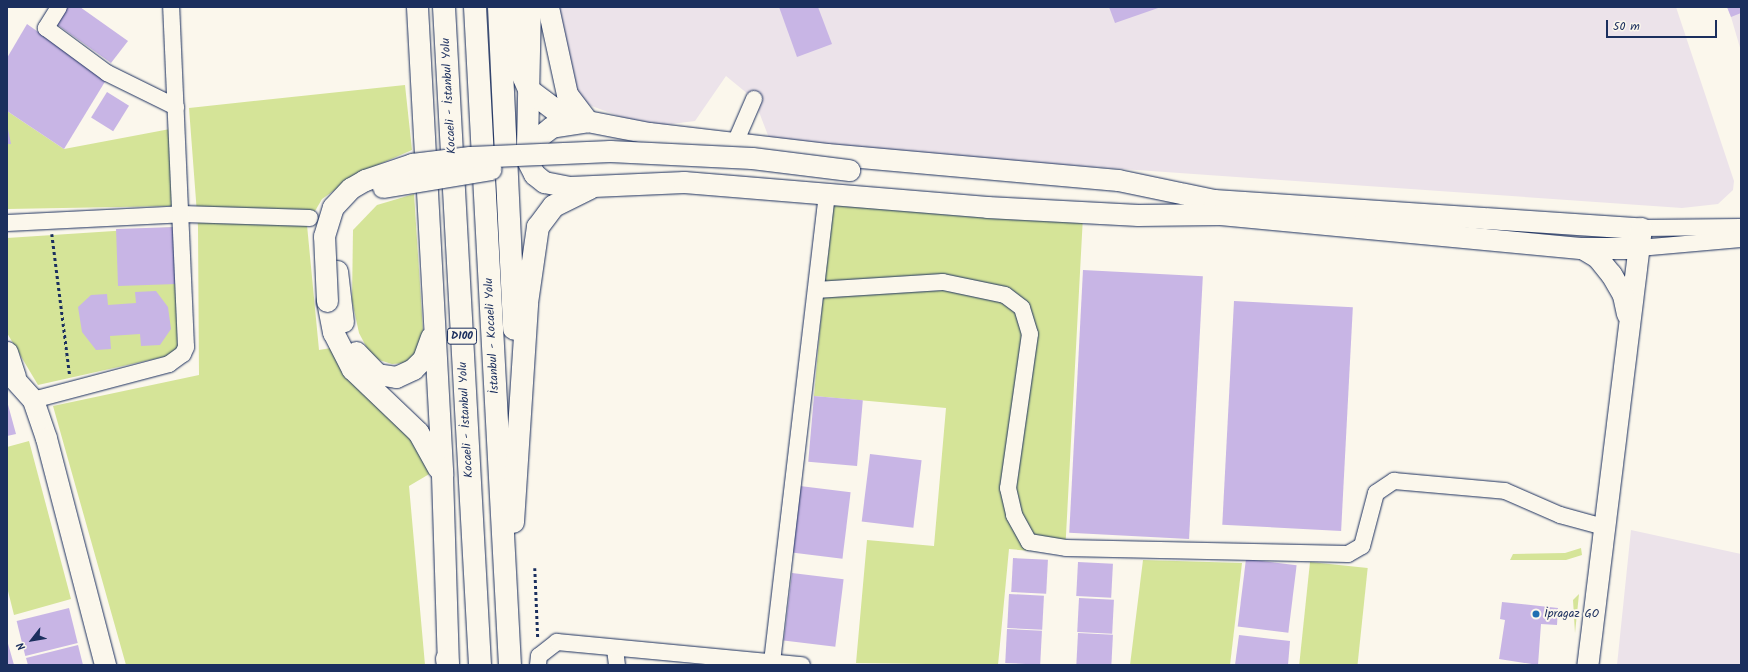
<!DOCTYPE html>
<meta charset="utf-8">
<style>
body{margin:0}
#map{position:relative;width:1748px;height:672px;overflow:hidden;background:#fbf7ec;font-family:Kalam,sans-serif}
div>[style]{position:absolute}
.built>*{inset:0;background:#ece3ea}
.green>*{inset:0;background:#d5e498;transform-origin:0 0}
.building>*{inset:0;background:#c8b5e5;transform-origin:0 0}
.path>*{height:2.5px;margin-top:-1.25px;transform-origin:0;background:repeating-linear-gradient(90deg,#1b2f5e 0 3px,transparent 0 6px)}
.roads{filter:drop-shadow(0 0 1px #1b2f5e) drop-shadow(0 0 1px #1b2f5e)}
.minor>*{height:16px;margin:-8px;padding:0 8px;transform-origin:8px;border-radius:8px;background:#fbf7ec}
.major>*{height:21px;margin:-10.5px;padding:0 10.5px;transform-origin:10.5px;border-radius:10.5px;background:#fbf7ec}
.highway>*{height:22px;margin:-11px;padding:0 11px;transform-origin:11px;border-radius:11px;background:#fbf7ec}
.bridges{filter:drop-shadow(0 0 1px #1b2f5e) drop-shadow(0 0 1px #1b2f5e)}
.major-bridge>*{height:21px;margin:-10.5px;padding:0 10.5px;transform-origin:10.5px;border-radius:10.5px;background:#fbf7ec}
.dots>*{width:11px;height:11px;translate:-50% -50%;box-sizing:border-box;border:2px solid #fbf7ec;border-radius:50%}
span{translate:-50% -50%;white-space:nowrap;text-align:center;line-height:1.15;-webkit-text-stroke:4px #fbf7ec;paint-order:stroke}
.shield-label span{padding:1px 3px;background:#fbf7ec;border:1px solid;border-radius:3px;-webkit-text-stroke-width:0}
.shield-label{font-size:11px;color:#1b2f5e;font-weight:700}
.street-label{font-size:12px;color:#1b2f5e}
.poi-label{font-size:12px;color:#1b2f5e}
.left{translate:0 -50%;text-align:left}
.frame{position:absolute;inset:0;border:8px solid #1b2f5e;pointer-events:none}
.north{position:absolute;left:12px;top:620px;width:40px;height:40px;-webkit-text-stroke:3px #fbf7ec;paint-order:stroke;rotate:239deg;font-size:11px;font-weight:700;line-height:16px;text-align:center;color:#1b2f5e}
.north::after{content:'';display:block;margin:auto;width:14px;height:18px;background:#1b2f5e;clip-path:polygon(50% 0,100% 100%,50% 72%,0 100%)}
.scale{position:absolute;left:1606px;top:20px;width:111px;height:18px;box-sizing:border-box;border:2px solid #1b2f5e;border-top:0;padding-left:5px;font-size:12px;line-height:14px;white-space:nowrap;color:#1b2f5e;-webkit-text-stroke:3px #fbf7ec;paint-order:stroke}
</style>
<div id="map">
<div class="built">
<div style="clip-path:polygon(558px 7px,1676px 7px,1734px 181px,1733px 190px,1718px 204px,1682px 208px,980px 159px,769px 138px,754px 99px,726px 76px,695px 121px,648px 127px,573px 99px)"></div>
<div style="clip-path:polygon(1727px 7px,1741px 7px,1741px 51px,1731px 17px)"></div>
<div style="clip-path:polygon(1631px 530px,1741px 554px,1741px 665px,1617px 665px)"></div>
</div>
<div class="green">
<div style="clip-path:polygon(405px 85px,412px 150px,359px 173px,322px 199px,307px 225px,319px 350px,331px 348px,344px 372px,423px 452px,431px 473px,409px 486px,425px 665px,126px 665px,53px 406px,199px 375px,198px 227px,189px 108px)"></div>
<div style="clip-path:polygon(7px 111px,64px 149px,170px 129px,174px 206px,7px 209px)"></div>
<div style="clip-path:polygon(832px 193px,1083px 216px,1065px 554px,1009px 549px,998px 665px,856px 663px,867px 540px,934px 546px,946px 408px,814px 396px)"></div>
<div style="clip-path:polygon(414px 194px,424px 346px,405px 363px,392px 364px,379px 360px,368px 350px,359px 333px,352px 301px,353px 230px,377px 205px)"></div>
<div style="clip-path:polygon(175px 227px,178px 346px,172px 355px,38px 385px,7px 333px,7px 238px)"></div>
<div style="clip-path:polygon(29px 441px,71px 599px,14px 615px,7px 587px,7px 447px)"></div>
<div style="clip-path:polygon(1581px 548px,1582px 555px,1566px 560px,1510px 560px,1513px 554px,1565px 553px)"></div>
<div style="clip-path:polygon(1143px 560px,1242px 563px,1230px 665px,1130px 665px)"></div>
<div style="left:1310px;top:562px;width:58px;height:104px;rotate:6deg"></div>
<div style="clip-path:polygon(1579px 594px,1575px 633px,1573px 600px)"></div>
</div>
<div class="building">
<div style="clip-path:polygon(66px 7px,80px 7px,128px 41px,111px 63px,55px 23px)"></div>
<div style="clip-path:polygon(779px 7px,818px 7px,832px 44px,797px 57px)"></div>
<div style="clip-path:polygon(1109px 7px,1161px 7px,1115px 23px)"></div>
<div style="clip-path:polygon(1727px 7px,1741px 7px,1741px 13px,1731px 17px)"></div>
<div style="clip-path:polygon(27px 24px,106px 80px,64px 149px,7px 111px,7px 58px)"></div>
<div style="left:107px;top:92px;width:26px;height:30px;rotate:32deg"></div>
<div style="clip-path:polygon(7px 129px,8px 129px,11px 144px,7px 144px)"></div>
<div style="left:175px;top:227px;width:57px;height:59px;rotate:88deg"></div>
<div style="left:1083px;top:270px;width:120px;height:263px;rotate:3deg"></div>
<div style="clip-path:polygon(156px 291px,168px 307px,171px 329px,160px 345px,141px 346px,140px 334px,110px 336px,111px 349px,96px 350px,82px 332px,78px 307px,91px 295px,107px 294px,108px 305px,136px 303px,135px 292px)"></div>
<div style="left:1234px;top:301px;width:119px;height:224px;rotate:3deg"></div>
<div style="left:814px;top:396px;width:49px;height:66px;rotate:5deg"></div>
<div style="clip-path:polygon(7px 401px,16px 434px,7px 436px)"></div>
<div style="left:870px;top:454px;width:52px;height:68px;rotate:7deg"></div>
<div style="left:800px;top:486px;width:51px;height:67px;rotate:7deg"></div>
<div style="left:1013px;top:558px;width:35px;height:34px;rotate:3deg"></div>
<div style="left:1246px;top:559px;width:51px;height:68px;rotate:7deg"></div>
<div style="left:1078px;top:562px;width:35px;height:34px;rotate:3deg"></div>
<div style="left:792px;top:573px;width:52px;height:68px;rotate:7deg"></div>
<div style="left:1009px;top:594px;width:35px;height:34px;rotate:3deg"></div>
<div style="left:1079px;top:598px;width:35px;height:34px;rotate:3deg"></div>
<div style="clip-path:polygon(1502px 602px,1558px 608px,1557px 625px,1541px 624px,1538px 665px,1499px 659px,1505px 620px,1500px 619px)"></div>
<div style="left:69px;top:608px;width:36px;height:54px;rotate:76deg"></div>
<div style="left:1007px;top:629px;width:35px;height:34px;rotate:3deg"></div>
<div style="left:1078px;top:633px;width:35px;height:32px;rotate:3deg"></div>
<div style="clip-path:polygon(1239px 635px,1290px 641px,1288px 665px,1235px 665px)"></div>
<div style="clip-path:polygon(7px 640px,14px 665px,7px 665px)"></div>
<div style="clip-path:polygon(78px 645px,83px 665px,28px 665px,26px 658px)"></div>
</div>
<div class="path">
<div style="left:52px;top:234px;width:143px;rotate:82.8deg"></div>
<div style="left:535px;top:568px;width:71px;rotate:87.6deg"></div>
</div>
<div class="roads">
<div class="minor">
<div style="left:59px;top:7px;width:25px;rotate:122deg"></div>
<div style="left:46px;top:28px;width:76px;rotate:36.4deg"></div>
<div style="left:107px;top:73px;width:77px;rotate:26.2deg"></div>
<div style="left:735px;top:143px;width:48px;rotate:-66.6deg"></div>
<div style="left:7px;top:223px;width:175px;rotate:-2.9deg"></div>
<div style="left:182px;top:214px;width:128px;rotate:1.8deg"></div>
<div style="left:1641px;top:228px;width:100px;rotate:-0.6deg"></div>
<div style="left:1639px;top:248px;width:102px;rotate:-5deg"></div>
<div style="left:816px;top:290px;width:127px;rotate:-3.6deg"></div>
<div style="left:943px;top:282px;width:63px;rotate:11.8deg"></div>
<div style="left:1005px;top:295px;width:21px;rotate:37deg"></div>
<div style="left:1022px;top:308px;width:27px;rotate:73deg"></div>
<div style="left:1030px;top:334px;width:156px;rotate:98.1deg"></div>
<div style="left:1008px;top:488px;width:28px;rotate:77deg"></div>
<div style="left:1014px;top:515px;width:31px;rotate:61deg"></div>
<div style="left:1029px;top:542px;width:37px;rotate:9deg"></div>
<div style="left:1066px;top:548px;width:282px;rotate:1.2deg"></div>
<div style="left:1348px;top:554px;width:16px;rotate:-30deg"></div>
<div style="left:1362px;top:546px;width:55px;rotate:-75.2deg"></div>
<div style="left:1376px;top:493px;width:22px;rotate:-34deg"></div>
<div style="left:1394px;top:481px;width:111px;rotate:5.1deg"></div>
<div style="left:1505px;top:491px;width:60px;rotate:23.6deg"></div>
<div style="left:1560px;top:515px;width:46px;rotate:15.3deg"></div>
<div style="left:33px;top:400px;width:141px;rotate:-14.8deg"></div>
<div style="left:169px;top:364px;width:17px;rotate:-36deg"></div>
<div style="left:183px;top:354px;width:8px;rotate:-67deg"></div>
<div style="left:186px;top:347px;width:340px;rotate:-92.5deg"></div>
<div style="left:615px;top:649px;width:16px;rotate:83deg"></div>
<div style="left:772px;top:662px;width:471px;rotate:-83.3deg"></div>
<div style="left:538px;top:665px;width:9px;rotate:-84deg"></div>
<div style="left:539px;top:656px;width:23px;rotate:-38deg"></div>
<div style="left:557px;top:642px;width:246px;rotate:5.4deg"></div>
</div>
<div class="major">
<div style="left:417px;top:7px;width:469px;rotate:86.9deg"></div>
<div style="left:442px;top:475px;width:190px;rotate:88.2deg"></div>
<div style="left:548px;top:7px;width:89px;rotate:77.7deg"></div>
<div style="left:567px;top:94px;width:34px;rotate:53deg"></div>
<div style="left:527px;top:146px;width:31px;rotate:-38deg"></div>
<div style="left:551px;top:127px;width:36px;rotate:-9deg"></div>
<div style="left:587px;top:121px;width:63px;rotate:11deg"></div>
<div style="left:649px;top:133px;width:179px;rotate:6.7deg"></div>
<div style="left:827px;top:154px;width:292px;rotate:5.1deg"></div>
<div style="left:1118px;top:180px;width:98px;rotate:11.8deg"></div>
<div style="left:1214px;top:200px;width:428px;rotate:3.8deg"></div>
<div style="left:1641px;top:228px;width:440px;rotate:97deg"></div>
<div style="left:527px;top:146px;width:139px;rotate:-88.8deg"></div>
<div style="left:527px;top:160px;width:16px;rotate:63deg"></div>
<div style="left:534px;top:174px;width:13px;rotate:39deg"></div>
<div style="left:544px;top:182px;width:26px;rotate:11deg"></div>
<div style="left:570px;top:187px;width:114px;rotate:-2.5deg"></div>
<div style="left:684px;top:182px;width:304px;rotate:4.7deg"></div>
<div style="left:987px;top:207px;width:151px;rotate:3deg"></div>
<div style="left:1138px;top:215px;width:82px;rotate:-0.7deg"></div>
<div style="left:1220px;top:214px;width:364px;rotate:5.4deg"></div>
<div style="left:1582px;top:248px;width:17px;rotate:31deg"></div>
<div style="left:1597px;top:257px;width:22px;rotate:51deg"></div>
<div style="left:1611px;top:274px;width:24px;rotate:60deg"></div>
<div style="left:1623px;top:295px;width:19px;rotate:78deg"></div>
<div style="left:1582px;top:248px;width:57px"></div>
<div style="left:337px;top:271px;width:51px;rotate:83.3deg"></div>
<div style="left:327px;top:301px;width:32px;rotate:79deg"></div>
<div style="left:333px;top:332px;width:42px;rotate:62.8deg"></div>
<div style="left:352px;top:369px;width:91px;rotate:43.7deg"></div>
<div style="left:418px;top:432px;width:41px;rotate:60.9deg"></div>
<div style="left:7px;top:352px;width:26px;rotate:72deg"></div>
<div style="left:356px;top:352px;width:30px;rotate:46deg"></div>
<div style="left:377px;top:374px;width:19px;rotate:9deg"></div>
<div style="left:396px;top:377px;width:19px;rotate:-25deg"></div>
<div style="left:413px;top:369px;width:14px;rotate:-45deg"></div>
<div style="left:423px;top:359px;width:23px;rotate:-70deg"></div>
<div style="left:7px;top:371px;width:39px;rotate:48deg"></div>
<div style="left:33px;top:400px;width:40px;rotate:71.1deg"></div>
<div style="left:46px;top:438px;width:235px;rotate:75.4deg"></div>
</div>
<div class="highway">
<div style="left:444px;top:7px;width:659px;rotate:86.87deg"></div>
<div style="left:475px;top:7px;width:659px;rotate:86.96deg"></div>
<div style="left:499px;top:7px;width:322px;rotate:87.3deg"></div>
<div style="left:513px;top:13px;width:56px;rotate:82.9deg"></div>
<div style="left:520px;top:69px;width:24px;rotate:66deg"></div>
<div style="left:530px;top:91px;width:31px;rotate:37deg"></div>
<div style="left:555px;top:110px;width:34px;rotate:19deg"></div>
<div style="left:513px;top:522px;width:219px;rotate:-86.3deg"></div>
<div style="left:527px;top:303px;width:77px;rotate:-81.8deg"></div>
<div style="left:538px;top:227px;width:26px;rotate:-53deg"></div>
<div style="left:554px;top:206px;width:40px;rotate:-26.6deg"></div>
<div style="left:447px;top:659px;width:6px;rotate:81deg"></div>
</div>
</div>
<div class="bridges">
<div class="major-bridge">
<div style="left:383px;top:187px;width:109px;rotate:-9.5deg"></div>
<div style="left:327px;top:301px;width:65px;rotate:-92.6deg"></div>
<div style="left:324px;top:236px;width:30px;rotate:-73deg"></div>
<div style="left:333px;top:207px;width:26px;rotate:-47deg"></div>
<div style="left:351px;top:188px;width:16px;rotate:-30deg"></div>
<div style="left:365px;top:180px;width:50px;rotate:-18.8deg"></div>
<div style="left:412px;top:164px;width:58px;rotate:-6.9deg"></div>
<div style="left:470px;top:157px;width:140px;rotate:-2.5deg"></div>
<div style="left:610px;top:151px;width:142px;rotate:2.8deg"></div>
<div style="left:752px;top:158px;width:98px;rotate:7.1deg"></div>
</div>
</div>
<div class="dots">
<div style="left:1536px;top:614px;background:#1f6fb2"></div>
</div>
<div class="shield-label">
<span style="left:462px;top:336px">D100</span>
</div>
<div class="street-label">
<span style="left:449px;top:96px;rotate:-93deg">Kocaeli - İstanbul Yolu</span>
<span style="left:492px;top:336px;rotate:-93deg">İstanbul - Kocaeli Yolu</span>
<span style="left:466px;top:420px;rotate:-93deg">Kocaeli - İstanbul Yolu</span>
</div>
<div class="poi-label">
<span class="left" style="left:1544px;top:614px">İpragaz GO</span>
</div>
<div class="frame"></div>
<div class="north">N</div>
<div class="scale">50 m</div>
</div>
